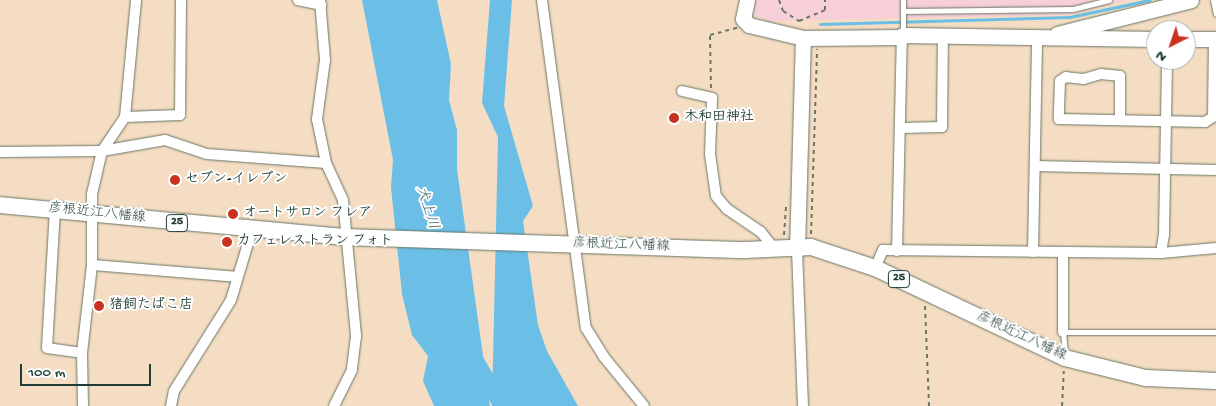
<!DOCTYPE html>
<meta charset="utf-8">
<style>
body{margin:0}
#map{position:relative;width:1216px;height:406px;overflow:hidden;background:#f4ddc2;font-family:"Gochi Hand","Klee One",sans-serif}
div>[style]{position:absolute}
.built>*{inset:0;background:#f6cfd8}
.water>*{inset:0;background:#6bbfe7}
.stream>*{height:2.5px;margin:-1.25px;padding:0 1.25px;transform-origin:1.25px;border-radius:1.25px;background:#6bbfe7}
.river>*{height:16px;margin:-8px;padding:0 8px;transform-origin:8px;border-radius:8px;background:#6bbfe7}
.path>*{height:2px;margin-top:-1px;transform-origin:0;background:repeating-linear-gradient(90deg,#6a7566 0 4px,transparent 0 8px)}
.roads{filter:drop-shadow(0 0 1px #6a7566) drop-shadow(0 0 1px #6a7566)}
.lane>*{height:5px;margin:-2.5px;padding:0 2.5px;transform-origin:2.5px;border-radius:2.5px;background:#fff}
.street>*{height:10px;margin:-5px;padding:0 5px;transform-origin:5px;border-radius:5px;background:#fff}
.secondary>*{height:15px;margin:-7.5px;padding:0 7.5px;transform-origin:7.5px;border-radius:7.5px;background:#fff}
.primary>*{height:16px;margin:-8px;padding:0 8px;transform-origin:8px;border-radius:8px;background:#fff}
.dots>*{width:14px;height:14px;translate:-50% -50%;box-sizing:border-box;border:2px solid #fff;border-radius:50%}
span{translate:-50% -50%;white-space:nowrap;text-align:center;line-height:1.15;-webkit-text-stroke:4px #fff;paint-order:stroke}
.shield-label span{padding:1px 4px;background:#fff;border:1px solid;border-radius:4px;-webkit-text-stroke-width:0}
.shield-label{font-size:12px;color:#1f3d34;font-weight:700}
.poi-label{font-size:14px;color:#1f3d34;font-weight:700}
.left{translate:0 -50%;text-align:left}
.street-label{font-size:14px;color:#1f3d34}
.water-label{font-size:15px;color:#36646a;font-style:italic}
.north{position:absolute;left:1146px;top:20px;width:50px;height:50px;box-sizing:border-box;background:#fff;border:1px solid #a5b1ae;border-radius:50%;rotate:221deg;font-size:14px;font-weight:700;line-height:20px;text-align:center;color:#1f3d34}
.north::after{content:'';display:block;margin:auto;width:18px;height:22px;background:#c8321e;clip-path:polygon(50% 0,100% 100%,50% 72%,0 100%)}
.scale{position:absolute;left:20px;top:364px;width:131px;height:22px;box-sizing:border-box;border:2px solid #1f3d34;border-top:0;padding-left:6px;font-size:15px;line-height:18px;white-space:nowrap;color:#1f3d34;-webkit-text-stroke:4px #fff;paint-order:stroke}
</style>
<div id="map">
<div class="built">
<div style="clip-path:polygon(742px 0,1126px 0,1068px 15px,769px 21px,754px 16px)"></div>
</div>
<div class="water">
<div style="clip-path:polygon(362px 0,437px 0,451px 64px,449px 100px,457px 130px,457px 169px,490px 406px,434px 406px,423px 381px,428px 356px,412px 335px,402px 294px,391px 187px,393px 160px)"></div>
<div style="clip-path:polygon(490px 0,512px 0,504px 106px,533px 206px,523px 221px,538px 325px,547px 351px,578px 406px,492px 406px,498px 137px,482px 103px)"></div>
</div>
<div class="stream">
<div style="left:820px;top:24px;width:250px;rotate:-1.6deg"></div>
<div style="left:1070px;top:17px;width:81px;rotate:-12.1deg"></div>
</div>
<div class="river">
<div style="left:475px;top:359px;width:54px;rotate:60.1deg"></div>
</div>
<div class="path">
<div style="left:779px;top:0;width:12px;rotate:70deg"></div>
<div style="left:783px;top:11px;width:19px;rotate:32deg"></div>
<div style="left:799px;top:21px;width:28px;rotate:-23deg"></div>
<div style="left:825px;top:10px;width:10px;rotate:-90deg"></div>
<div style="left:711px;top:88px;width:53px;rotate:-91.1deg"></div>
<div style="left:710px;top:35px;width:28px;rotate:-15deg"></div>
<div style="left:811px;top:234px;width:185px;rotate:-88.1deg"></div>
<div style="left:784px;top:235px;width:32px;rotate:-86deg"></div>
<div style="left:925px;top:306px;width:100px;rotate:87.7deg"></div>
<div style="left:1062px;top:406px;width:35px;rotate:-87deg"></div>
</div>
<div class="roads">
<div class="lane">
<div style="left:1213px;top:0;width:14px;rotate:78deg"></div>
<div style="left:903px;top:11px;width:170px;rotate:-0.7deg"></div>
<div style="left:1073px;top:9px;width:37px;rotate:-14deg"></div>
<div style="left:903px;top:34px;width:34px;rotate:-90deg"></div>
<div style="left:1065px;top:354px;width:22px;rotate:-95deg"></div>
<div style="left:1063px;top:332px;width:153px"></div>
</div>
<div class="street">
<div style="left:298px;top:0;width:24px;rotate:12deg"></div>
<div style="left:320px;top:0;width:60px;rotate:85.2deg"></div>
<div style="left:325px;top:60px;width:60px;rotate:97.7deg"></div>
<div style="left:317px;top:119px;width:45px;rotate:78.4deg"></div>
<div style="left:326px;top:163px;width:41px;rotate:65.3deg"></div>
<div style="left:343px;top:200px;width:137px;rotate:84.5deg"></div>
<div style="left:356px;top:336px;width:34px;rotate:97deg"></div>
<div style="left:352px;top:370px;width:40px;rotate:116.6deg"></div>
<div style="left:542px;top:0;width:331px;rotate:82.4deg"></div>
<div style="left:586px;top:328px;width:34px;rotate:58deg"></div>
<div style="left:604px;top:357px;width:63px;rotate:50.8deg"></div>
<div style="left:682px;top:91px;width:31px;rotate:13deg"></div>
<div style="left:712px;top:98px;width:56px;rotate:92deg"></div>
<div style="left:710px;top:154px;width:42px;rotate:81.9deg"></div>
<div style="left:716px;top:196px;width:17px;rotate:50deg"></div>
<div style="left:727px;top:209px;width:41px;rotate:34.1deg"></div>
<div style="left:761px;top:232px;width:23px;rotate:52deg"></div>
<div style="left:125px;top:117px;width:55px;rotate:-2.1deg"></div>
<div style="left:180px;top:115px;width:115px;rotate:-89.5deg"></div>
<div style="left:1120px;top:120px;width:44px;rotate:-90deg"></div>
<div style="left:1120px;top:76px;width:19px;rotate:-174deg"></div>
<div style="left:1101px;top:74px;width:18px;rotate:164deg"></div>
<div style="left:1084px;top:79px;width:18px;rotate:-174deg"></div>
<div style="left:1066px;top:77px;width:7px;rotate:146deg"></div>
<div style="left:1060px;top:81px;width:38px;rotate:92deg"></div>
<div style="left:1059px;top:119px;width:146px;rotate:1.2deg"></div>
<div style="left:1205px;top:122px;width:9px;rotate:-32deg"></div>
<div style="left:1213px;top:117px;width:78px;rotate:-89.3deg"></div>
<div style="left:901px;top:128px;width:41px;rotate:-1.4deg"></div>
<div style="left:942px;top:127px;width:92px;rotate:-89.4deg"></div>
<div style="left:0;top:152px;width:102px;rotate:-0.6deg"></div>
<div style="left:102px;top:151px;width:64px;rotate:-9.9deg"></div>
<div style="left:165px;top:140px;width:44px;rotate:18.4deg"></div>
<div style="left:207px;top:154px;width:119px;rotate:4.3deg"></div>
<div style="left:1035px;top:166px;width:181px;rotate:1.3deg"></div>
<div style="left:55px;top:209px;width:139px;rotate:93.3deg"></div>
<div style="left:47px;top:348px;width:35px;rotate:8deg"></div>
<div style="left:797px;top:250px;width:156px;rotate:87.8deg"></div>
<div style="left:897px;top:251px;width:214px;rotate:-88.7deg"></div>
<div style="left:1033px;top:252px;width:215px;rotate:-88.9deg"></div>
<div style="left:1063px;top:252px;width:80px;rotate:90deg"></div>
<div style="left:1161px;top:253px;width:18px;rotate:-81deg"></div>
<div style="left:1164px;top:235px;width:175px;rotate:-89deg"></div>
<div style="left:92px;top:265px;width:145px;rotate:4.7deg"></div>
<div style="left:875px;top:268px;width:20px;rotate:-66deg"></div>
<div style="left:883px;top:250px;width:278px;rotate:0.6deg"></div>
<div style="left:1161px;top:253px;width:55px;rotate:-5.2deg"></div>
<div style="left:83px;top:406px;width:53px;rotate:-91.1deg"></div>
<div style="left:82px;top:353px;width:89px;rotate:-83.5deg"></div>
<div style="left:92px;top:265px;width:71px;rotate:-90deg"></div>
<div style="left:92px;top:194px;width:44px;rotate:-76.9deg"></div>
<div style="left:102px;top:151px;width:41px;rotate:-55.9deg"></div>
<div style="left:125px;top:117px;width:118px;rotate:-84.6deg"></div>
<div style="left:171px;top:406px;width:15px;rotate:-79deg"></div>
<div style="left:174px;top:391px;width:107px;rotate:-57.9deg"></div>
<div style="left:231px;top:300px;width:73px;rotate:-73.3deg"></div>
</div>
<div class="secondary">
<div style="left:747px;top:0;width:19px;rotate:102deg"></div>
<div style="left:743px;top:19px;width:8px;rotate:45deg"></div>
<div style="left:749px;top:25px;width:56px;rotate:13.5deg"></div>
<div style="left:803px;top:38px;width:99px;rotate:-0.6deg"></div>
<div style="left:902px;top:37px;width:2px;rotate:-63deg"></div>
<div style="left:903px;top:35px;width:253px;rotate:0.9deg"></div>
<div style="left:1057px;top:34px;width:138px;rotate:-14.2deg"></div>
<div style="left:1186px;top:39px;width:30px"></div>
<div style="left:797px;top:250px;width:212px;rotate:-88.4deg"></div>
</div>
<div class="primary">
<div style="left:0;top:205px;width:345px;rotate:5.3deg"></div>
<div style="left:344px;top:237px;width:401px;rotate:1.9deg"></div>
<div style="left:745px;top:250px;width:66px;rotate:-2.6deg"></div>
<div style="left:811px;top:247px;width:67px;rotate:18.2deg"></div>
<div style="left:875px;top:268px;width:210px;rotate:25.3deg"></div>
<div style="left:1065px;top:358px;width:83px;rotate:13.9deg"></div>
<div style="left:1146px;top:378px;width:70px;rotate:2.5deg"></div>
</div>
</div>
<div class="dots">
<div style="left:674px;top:118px;background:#c8321e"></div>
<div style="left:175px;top:180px;background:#c8321e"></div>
<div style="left:233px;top:214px;background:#c8321e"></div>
<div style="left:227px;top:242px;background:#c8321e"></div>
<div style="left:99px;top:306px;background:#c8321e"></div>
</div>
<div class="shield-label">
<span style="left:177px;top:223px">25</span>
<span style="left:899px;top:279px">25</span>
</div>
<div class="poi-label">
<span class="left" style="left:684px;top:118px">木和田神社</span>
<span class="left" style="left:185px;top:180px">セブン-イレブン</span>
<span class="left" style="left:243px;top:214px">オートサロン フレア</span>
<span class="left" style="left:237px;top:242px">カフェレストラン フォト</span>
<span class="left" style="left:109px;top:306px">猪飼たばこ店</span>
</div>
<div class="street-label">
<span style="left:97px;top:214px;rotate:6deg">彦根近江八幡線</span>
<span style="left:621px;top:246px;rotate:2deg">彦根近江八幡線</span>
<span style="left:1021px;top:337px;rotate:25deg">彦根近江八幡線</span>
</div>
<div class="water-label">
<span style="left:426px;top:208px;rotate:73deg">犬上川</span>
</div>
<div class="north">N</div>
<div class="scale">100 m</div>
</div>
